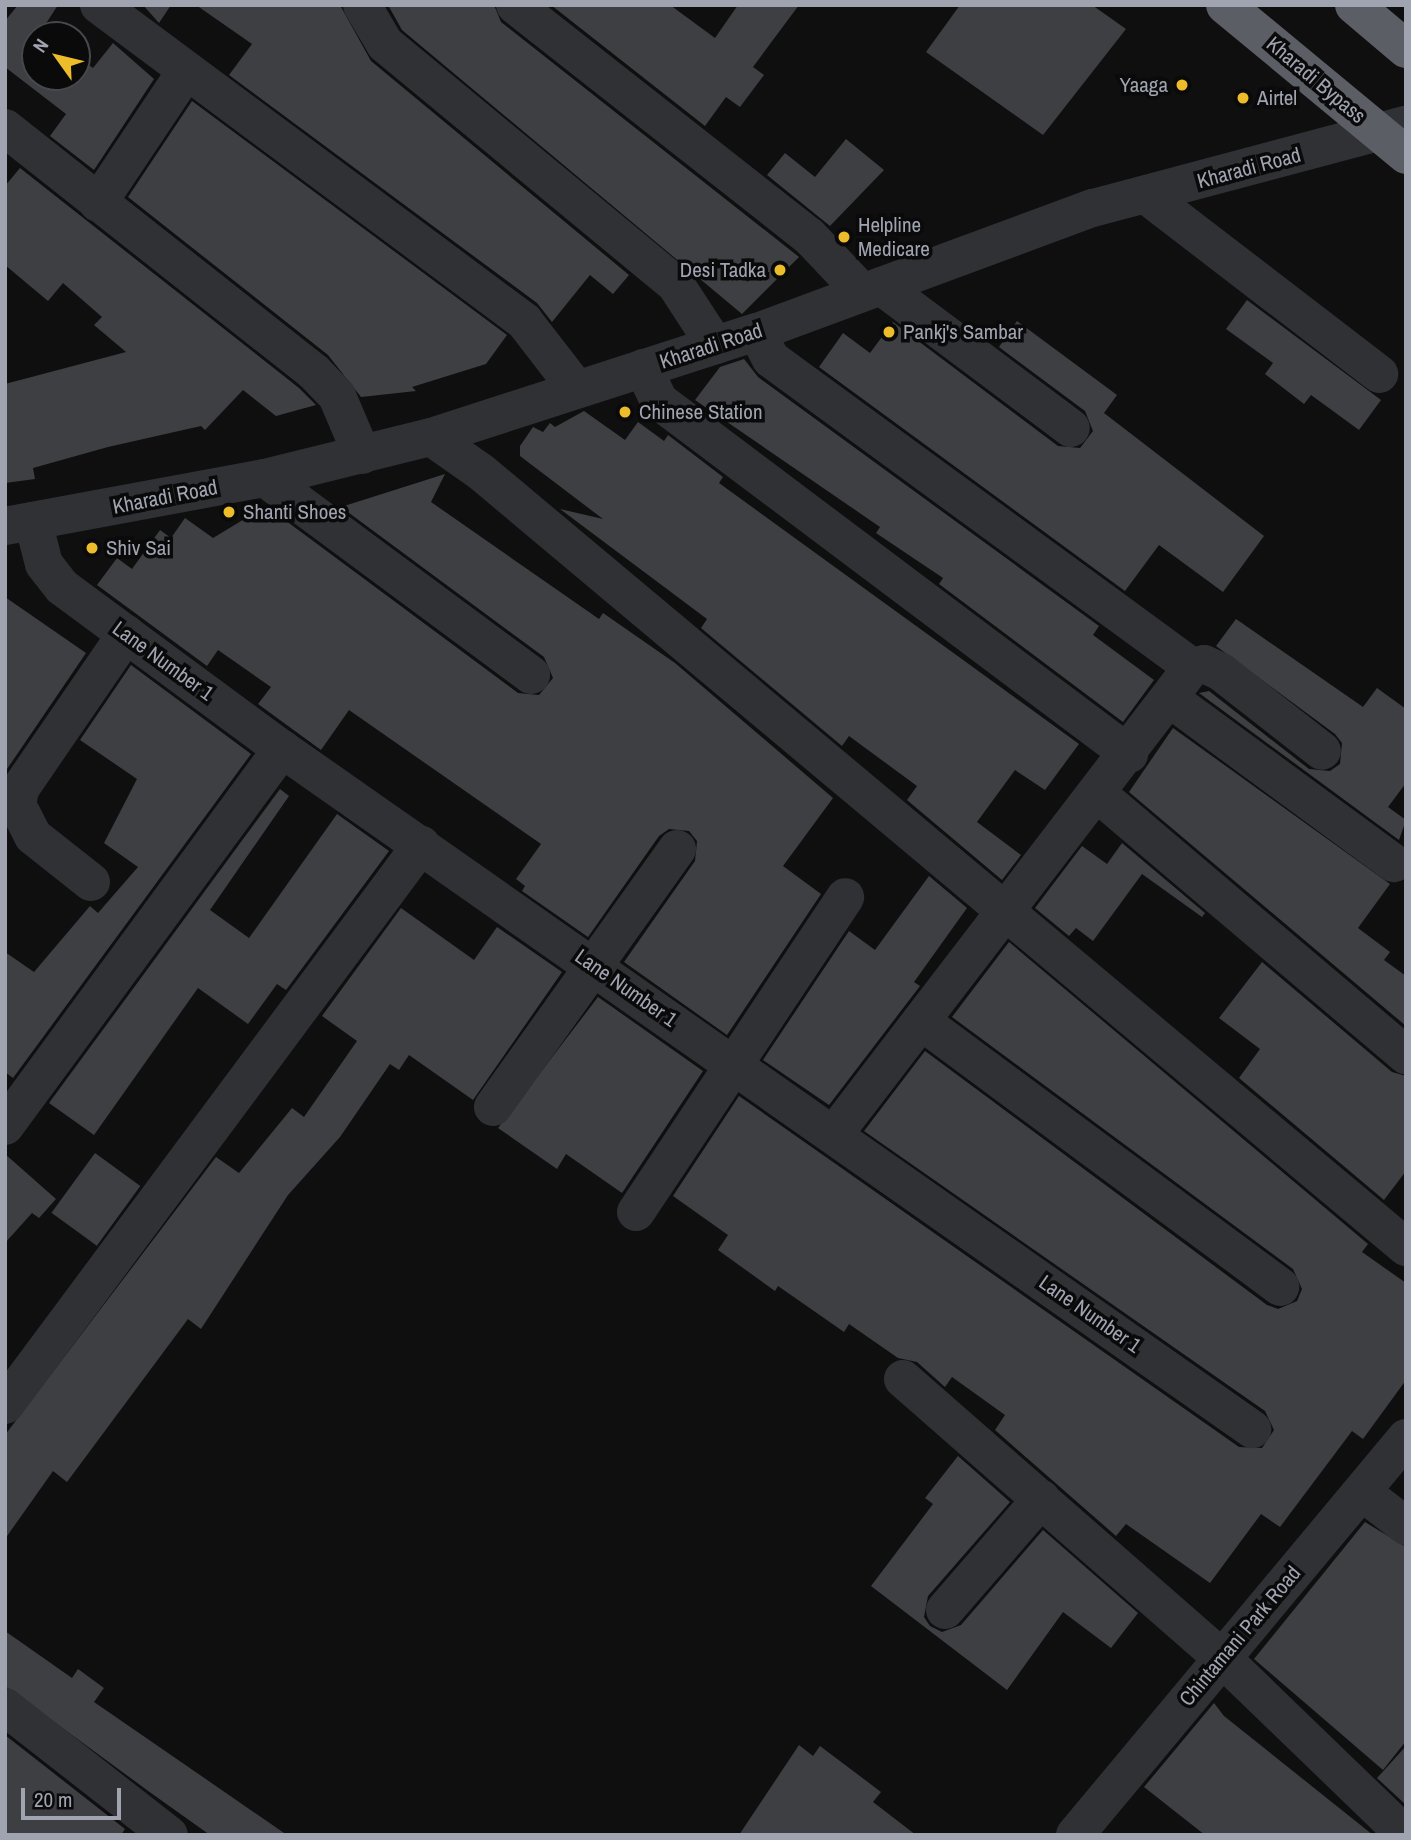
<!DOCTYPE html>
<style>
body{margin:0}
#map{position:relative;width:1411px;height:1840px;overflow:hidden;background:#0f0f10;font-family:"Archivo Narrow",sans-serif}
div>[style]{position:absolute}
.building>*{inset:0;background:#3e3f43;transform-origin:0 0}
.minor>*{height:38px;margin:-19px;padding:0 19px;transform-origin:19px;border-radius:19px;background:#303135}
.highway>*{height:38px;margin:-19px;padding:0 19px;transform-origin:19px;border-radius:19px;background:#5c5e66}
.dots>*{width:19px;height:19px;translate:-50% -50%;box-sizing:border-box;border:4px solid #0a0a0b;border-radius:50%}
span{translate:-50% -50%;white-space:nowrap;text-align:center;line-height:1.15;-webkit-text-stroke:7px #0a0a0b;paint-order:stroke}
.street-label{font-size:21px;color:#a0a4b1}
.poi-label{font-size:21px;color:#a0a4b1}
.right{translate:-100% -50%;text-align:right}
.left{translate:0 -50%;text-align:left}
.frame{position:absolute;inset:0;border:7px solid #a0a4b1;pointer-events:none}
.north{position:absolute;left:21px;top:21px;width:70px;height:70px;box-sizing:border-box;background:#0a0a0b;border:2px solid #46484d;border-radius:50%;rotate:304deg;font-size:19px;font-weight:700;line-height:28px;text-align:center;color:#a0a4b1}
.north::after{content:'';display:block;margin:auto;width:24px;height:32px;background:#edbc2a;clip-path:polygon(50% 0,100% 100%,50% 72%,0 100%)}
.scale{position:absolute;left:21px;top:1788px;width:100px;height:32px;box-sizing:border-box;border:4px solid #a0a4b1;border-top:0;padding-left:9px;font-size:21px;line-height:24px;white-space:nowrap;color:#a0a4b1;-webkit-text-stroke:5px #0a0a0b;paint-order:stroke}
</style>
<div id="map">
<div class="building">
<div style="clip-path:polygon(18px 5px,58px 5px,43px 28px,51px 34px,35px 35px,35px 77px,77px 77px,77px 56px,93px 68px,113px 43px,154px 79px,94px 170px,50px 136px,66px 114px,5px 67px,5px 21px)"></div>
<div style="clip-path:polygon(143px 5px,171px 5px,159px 23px)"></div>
<div style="clip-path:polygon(196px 5px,340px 5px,371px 61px,629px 275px,613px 294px,590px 275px,552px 322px,537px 303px,229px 75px,252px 44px)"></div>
<div style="clip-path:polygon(388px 5px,494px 5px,501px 22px,799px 257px,742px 314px,402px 30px)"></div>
<div style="clip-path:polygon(551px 5px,670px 5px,715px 38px,738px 5px,799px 5px,753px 67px,764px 75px,740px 107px,726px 97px,705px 126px)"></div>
<div style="clip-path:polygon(960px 5px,1092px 5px,1126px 29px,1043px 135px,926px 52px)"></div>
<div style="clip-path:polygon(192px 101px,507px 335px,486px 364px,412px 387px,416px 391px,361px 397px,328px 355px,128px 197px)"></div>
<div style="clip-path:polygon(846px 139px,884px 170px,830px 226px,767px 175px,785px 153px,815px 177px)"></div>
<div style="clip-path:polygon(20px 168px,299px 388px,316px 405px,276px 416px,243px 390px,205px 430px,201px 426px,108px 447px,33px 468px,35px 479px,5px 483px,5px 384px,126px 352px,94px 325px,102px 317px,63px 283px,48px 301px,5px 265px,5px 186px)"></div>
<div style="clip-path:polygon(1247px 300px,1381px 400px,1359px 430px,1311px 395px,1304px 404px,1265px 374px,1273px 363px,1226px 329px)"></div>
<div style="clip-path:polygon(1017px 321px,1117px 395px,1104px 413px,1264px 536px,1223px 592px,1159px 545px,1125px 591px,819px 367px,843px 333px,870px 353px,893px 322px,1058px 446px,1080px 448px,1093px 431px,1085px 411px,999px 347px)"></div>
<div style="clip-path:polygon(744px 359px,758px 377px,1099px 626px,1093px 635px,1154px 680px,1123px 722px,939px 584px,943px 578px,876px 533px,880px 527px,695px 400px,720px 367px)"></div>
<div style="clip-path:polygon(584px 411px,625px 440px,638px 422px,664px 441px,668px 435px,723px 477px,719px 483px,1079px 744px,1045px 790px,1015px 770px,977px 822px,1021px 855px,1002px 880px,907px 800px,917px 786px,849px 736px,842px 746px,701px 628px,707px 619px,560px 509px,603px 519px,520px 456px,520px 446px,533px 427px,543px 432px,550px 423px,555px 427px)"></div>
<div style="clip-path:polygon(445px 474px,431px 502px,599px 619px,603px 613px,675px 663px,833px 798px,783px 866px,821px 894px,727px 1035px,624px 962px,695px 861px,697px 841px,689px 831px,669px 829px,659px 836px,588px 937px,522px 891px,525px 886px,516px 879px,541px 844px,349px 710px,321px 750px,258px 704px,271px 687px,218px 650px,207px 666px,97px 585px,117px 558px,132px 569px,160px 530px,171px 538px,185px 518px,213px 538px,266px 506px,518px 693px,539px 695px,553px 678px,544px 657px,341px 507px)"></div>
<div style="clip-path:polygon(5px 597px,86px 653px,5px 772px)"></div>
<div style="clip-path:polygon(1236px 619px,1363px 707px,1377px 688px,1406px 709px,1406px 783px,1388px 807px,1406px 820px,1399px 840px,1199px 693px,1209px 691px,1309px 769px,1330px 771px,1340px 764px,1342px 743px,1335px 734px,1216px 646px)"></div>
<div style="clip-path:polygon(131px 665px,251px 754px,13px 1078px,5px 1072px,5px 952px,34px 972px,90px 906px,98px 913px,138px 867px,104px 843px,137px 779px,80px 740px)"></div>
<div style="clip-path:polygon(1173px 728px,1390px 884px,1358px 928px,1390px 952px,1384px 960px,1406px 976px,1406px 1026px,1129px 792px)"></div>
<div style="clip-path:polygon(280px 789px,289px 796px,210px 910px,249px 938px,337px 814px,389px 851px,286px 990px,277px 984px,248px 1024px,198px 988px,94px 1135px,49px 1103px)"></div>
<div style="clip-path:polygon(1122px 843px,1205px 913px,1202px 917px,1142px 874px,1093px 941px,1076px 928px,1069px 936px,1035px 908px,1082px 846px,1107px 864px)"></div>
<div style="clip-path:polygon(929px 876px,967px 908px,914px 982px,920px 986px,829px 1105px,763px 1060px,849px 931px,875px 950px)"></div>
<div style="clip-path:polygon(401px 908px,474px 960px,497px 927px,562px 972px,473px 1100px,409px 1055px,399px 1070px,390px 1064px,340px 1137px,288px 1195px,201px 1329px,188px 1319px,67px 1482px,53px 1471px,5px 1539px,5px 1435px,216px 1157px,239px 1173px,292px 1108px,304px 1117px,357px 1041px,322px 1016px)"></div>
<div style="clip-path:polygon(1009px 942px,1368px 1244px,1362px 1252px,1406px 1283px,1406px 1380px,1363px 1439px,1352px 1431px,1280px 1527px,1261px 1514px,1210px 1583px,1126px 1524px,1116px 1536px,995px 1430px,1005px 1415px,952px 1377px,945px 1387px,917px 1362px,898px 1358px,849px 1324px,844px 1332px,778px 1286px,775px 1291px,718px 1250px,728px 1235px,673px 1196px,739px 1096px,1239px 1447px,1262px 1448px,1274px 1430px,1265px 1411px,864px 1131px,925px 1051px,1267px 1305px,1278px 1309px,1297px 1301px,1302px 1289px,1293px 1269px,952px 1017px)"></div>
<div style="clip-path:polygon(1262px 962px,1392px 1072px,1406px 1076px,1406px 1171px,1384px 1200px,1239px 1078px,1260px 1049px,1219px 1018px)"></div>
<div style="clip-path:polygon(598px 997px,703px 1071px,622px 1193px,566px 1154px,557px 1169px,498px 1128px)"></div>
<div style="left:95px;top:1153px;width:56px;height:74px;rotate:36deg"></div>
<div style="clip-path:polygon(5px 1154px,56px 1199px,39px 1218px,32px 1213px,5px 1243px)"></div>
<div style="clip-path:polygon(958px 1456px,1010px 1502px,928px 1596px,924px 1617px,930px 1626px,942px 1632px,961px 1625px,1043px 1530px,1138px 1613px,1111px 1648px,1063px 1612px,1007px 1690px,871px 1586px,933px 1504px,925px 1498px)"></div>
<div style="clip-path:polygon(1365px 1522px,1406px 1547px,1406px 1741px,1383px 1770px,1254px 1659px)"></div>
<div style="clip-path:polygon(5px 1631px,72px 1678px,78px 1669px,104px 1688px,94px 1702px,287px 1835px,210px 1835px,151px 1793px,5px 1686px)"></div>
<div style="clip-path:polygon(1214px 1703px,1224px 1716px,1373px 1835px,1205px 1835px,1144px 1787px)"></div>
<div style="clip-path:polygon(5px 1735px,125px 1829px,121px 1835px,5px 1835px)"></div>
<div style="clip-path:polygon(799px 1745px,813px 1756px,820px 1746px,881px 1792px,873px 1802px,916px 1835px,739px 1835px)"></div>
<div style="clip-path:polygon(1406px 1746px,1406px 1805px,1377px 1778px)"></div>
</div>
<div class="minor">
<div style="left:99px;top:5px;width:530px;rotate:36.63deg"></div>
<div style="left:524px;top:321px;width:83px;rotate:52.3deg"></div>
<div style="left:362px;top:5px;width:45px;rotate:59.5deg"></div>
<div style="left:385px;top:44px;width:378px;rotate:39.6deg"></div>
<div style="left:676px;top:285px;width:72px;rotate:57deg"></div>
<div style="left:515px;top:5px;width:374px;rotate:38.2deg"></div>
<div style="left:809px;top:236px;width:77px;rotate:46.6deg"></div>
<div style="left:5px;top:128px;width:394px;rotate:38.3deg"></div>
<div style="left:314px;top:372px;width:33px;rotate:46deg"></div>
<div style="left:337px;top:396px;width:64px;rotate:67deg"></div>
<div style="left:1146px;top:195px;width:294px;rotate:37.5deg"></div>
<div style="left:98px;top:203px;width:159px;rotate:-56.3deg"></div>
<div style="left:881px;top:286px;width:237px;rotate:36.8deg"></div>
<div style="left:757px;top:332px;width:30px;rotate:63deg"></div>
<div style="left:771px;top:359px;width:522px;rotate:36.19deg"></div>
<div style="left:643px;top:368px;width:37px;rotate:64deg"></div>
<div style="left:659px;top:401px;width:588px;rotate:36.91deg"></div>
<div style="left:431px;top:437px;width:61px;rotate:35deg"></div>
<div style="left:481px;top:472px;width:1207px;rotate:39.96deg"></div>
<div style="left:265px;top:478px;width:331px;rotate:36.5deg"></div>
<div style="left:33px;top:521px;width:44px;rotate:75.7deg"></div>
<div style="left:44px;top:564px;width:29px;rotate:52deg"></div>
<div style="left:62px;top:587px;width:273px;rotate:36.4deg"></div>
<div style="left:282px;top:749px;width:1185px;rotate:35.03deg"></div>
<div style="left:5px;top:526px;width:264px;rotate:-10.5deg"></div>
<div style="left:265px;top:478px;width:171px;rotate:-13.9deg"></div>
<div style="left:431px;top:437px;width:342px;rotate:-17.9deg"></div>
<div style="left:757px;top:332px;width:358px;rotate:-20.3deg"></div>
<div style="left:1093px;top:208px;width:324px;rotate:-14.9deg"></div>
<div style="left:1169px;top:698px;width:279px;rotate:36.3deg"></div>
<div style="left:1098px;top:794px;width:404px;rotate:40.3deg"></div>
<div style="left:91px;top:882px;width:74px;rotate:-141.6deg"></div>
<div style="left:33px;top:836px;width:35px;rotate:-117deg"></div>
<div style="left:17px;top:805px;width:16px;rotate:-79deg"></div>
<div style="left:20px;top:789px;width:188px;rotate:-55.6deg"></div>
<div style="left:921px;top:1021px;width:447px;rotate:36.5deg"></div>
<div style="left:493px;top:1107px;width:317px;rotate:-54.5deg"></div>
<div style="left:5px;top:1126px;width:468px;rotate:-53.7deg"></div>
<div style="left:835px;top:1133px;width:587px;rotate:-52.54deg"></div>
<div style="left:1192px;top:667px;width:12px;rotate:-14deg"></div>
<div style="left:1204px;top:664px;width:19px;rotate:25deg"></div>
<div style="left:1221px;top:672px;width:128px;rotate:38deg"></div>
<div style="left:636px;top:1212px;width:378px;rotate:-56.4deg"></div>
<div style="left:903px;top:1379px;width:424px;rotate:41.2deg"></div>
<div style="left:1222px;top:1658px;width:255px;rotate:44deg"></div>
<div style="left:5px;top:1405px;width:698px;rotate:-53.39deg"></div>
<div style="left:1362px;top:1492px;width:56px;rotate:37.7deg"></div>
<div style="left:945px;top:1610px;width:147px;rotate:-49.1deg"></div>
<div style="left:5px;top:1707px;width:208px;rotate:38deg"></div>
<div style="left:1075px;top:1835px;width:517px;rotate:-50.18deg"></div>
</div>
<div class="highway">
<div style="left:1225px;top:5px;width:235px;rotate:39.6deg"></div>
<div style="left:1354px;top:5px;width:68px;rotate:40.2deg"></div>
</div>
<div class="dots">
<div style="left:1182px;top:85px;background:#edbc2a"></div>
<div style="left:1243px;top:98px;background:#edbc2a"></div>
<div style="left:844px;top:237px;background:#edbc2a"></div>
<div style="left:780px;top:270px;background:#edbc2a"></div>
<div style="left:889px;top:332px;background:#edbc2a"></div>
<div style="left:625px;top:412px;background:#edbc2a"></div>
<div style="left:229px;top:512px;background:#edbc2a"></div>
<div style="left:92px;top:548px;background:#edbc2a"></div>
</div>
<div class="street-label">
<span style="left:1316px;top:80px;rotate:40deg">Kharadi Bypass</span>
<span style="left:1249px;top:168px;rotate:-15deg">Kharadi Road</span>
<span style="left:711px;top:346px;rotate:-18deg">Kharadi Road</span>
<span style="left:165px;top:497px;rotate:-11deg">Kharadi Road</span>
<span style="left:163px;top:661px;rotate:36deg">Lane Number 1</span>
<span style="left:626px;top:988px;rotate:35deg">Lane Number 1</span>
<span style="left:1090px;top:1314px;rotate:35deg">Lane Number 1</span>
<span style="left:1240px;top:1636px;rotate:-50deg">Chintamani Park Road</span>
</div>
<div class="poi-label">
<span class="right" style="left:1168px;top:85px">Yaaga</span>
<span class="left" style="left:1257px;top:98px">Airtel</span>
<span class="left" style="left:858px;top:237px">Helpline<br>Medicare</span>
<span class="right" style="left:766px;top:270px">Desi Tadka</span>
<span class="left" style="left:903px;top:332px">Pankj's Sambar</span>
<span class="left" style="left:639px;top:412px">Chinese Station</span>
<span class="left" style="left:243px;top:512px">Shanti Shoes</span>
<span class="left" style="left:106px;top:548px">Shiv Sai</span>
</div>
<div class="frame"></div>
<div class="north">N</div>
<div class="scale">20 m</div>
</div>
